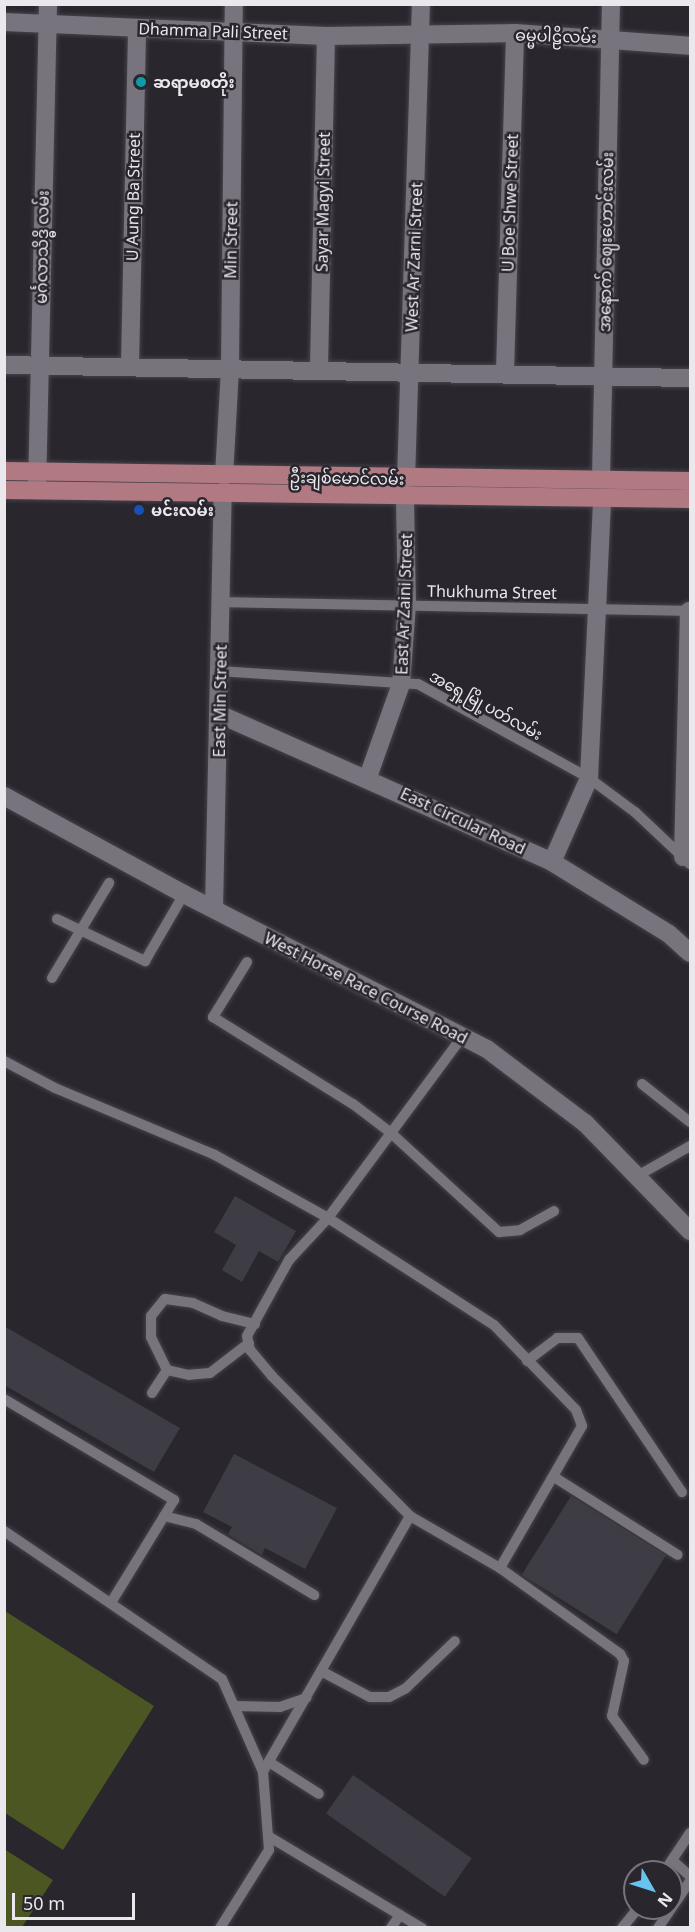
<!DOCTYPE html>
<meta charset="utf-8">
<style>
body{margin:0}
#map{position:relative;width:695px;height:1932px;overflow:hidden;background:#29262e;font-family:"Noto Sans","Noto Sans Myanmar",sans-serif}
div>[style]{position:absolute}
.green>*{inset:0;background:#4b5623}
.building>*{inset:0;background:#3e3c44;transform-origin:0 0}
.roads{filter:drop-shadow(0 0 2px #46434a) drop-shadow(0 0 2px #46434a)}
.service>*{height:10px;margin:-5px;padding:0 5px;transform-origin:5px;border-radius:5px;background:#78747d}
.minor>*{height:18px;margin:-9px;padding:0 9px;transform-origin:9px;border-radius:9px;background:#78747d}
.tertiary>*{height:18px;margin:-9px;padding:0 9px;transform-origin:9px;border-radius:9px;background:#78747d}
.primary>*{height:18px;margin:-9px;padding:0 9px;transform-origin:9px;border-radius:9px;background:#b17982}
.dots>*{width:16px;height:16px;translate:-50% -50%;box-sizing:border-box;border:3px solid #29262e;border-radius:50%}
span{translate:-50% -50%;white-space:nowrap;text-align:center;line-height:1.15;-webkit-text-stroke:5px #29262e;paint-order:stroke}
.street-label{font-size:16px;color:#eae8ed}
.poi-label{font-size:16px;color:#eae8ed;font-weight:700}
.left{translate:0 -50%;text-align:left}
.frame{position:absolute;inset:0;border:6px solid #eae8ed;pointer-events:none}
.north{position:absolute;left:623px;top:1860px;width:60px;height:60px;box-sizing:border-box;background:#29262e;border:2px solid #76747a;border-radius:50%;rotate:129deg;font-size:16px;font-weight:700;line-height:24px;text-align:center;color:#eae8ed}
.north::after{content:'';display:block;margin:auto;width:21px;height:27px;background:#66c4ef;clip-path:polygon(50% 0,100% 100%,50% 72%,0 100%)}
.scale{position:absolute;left:12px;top:1893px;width:123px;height:27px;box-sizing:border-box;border:3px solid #eae8ed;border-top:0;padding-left:8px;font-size:18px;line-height:21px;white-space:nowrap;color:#eae8ed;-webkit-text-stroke:4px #29262e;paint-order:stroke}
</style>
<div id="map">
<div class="green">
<div style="clip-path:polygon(5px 1611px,154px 1706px,63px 1850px,5px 1813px)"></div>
<div style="clip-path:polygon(4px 1849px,53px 1880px,22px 1927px,5px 1927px)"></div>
</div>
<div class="building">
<div style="clip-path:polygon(235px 1196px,296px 1231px,278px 1262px,259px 1251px,242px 1282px,222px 1270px,236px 1245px,214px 1232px)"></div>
<div style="clip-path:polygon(4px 1326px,180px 1428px,154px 1472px,4px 1385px)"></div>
<div style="clip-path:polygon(234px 1454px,337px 1508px,305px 1569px,265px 1548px,262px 1555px,228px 1534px,232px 1527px,203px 1512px)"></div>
<div style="left:571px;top:1496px;width:112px;height:93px;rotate:32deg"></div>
<div style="left:353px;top:1775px;width:145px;height:47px;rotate:35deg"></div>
</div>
<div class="roads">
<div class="service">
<div style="left:221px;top:602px;width:469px;rotate:1.1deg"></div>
<div style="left:220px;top:671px;width:198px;rotate:3.8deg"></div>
<div style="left:418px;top:684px;width:195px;rotate:28.8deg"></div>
<div style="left:589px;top:778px;width:57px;rotate:36.5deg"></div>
<div style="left:635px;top:812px;width:76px;rotate:43.4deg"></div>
<div style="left:57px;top:919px;width:98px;rotate:25.5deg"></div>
<div style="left:145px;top:961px;width:78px;rotate:-59.8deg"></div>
<div style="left:247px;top:962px;width:65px;rotate:121.7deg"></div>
<div style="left:213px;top:1017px;width:165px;rotate:31.9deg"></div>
<div style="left:353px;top:1104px;width:48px;rotate:37.3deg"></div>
<div style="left:391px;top:1133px;width:147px;rotate:42.5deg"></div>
<div style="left:499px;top:1232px;width:21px;rotate:-5deg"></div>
<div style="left:520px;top:1230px;width:39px;rotate:-29deg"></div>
<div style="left:52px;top:978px;width:111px;rotate:-59deg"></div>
<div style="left:4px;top:1061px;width:58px;rotate:27.9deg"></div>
<div style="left:55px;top:1088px;width:173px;rotate:22.7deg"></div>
<div style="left:215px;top:1155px;width:129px;rotate:29.1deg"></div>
<div style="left:328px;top:1218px;width:197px;rotate:32.8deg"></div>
<div style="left:494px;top:1325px;width:118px;rotate:46deg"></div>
<div style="left:576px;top:1410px;width:17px;rotate:69deg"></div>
<div style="left:582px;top:1426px;width:164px;rotate:120deg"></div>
<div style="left:500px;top:1568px;width:104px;rotate:-150deg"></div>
<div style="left:410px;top:1516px;width:295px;rotate:119.9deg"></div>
<div style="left:642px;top:1084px;width:61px;rotate:38.4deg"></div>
<div style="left:639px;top:1175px;width:59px;rotate:-29.6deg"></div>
<div style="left:249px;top:1343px;width:49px;rotate:142.4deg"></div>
<div style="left:210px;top:1373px;width:21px;rotate:175deg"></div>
<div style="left:189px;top:1375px;width:23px;rotate:-167deg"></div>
<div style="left:167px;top:1370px;width:37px;rotate:-116deg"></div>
<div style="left:151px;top:1337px;width:21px;rotate:-90deg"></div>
<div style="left:151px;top:1316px;width:22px;rotate:-51deg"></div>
<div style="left:165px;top:1299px;width:28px;rotate:8deg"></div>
<div style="left:193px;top:1303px;width:32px;rotate:24deg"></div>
<div style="left:222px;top:1316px;width:34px;rotate:14deg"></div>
<div style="left:527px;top:1361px;width:38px;rotate:-37deg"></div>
<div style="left:557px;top:1338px;width:21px"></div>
<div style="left:578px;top:1338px;width:186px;rotate:56deg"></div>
<div style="left:152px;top:1393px;width:27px;rotate:-57deg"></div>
<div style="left:4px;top:1399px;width:198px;rotate:30.7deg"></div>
<div style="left:174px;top:1500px;width:121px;rotate:121.5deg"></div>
<div style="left:554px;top:1477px;width:146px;rotate:32.2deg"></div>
<div style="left:164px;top:1516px;width:33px;rotate:14deg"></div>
<div style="left:196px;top:1524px;width:138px;rotate:31deg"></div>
<div style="left:410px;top:1516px;width:197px;rotate:-134.6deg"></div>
<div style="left:272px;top:1376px;width:34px;rotate:-130deg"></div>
<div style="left:250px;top:1350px;width:14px;rotate:-102deg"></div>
<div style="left:247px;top:1336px;width:87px;rotate:-61.1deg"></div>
<div style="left:289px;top:1260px;width:57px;rotate:-47.1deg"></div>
<div style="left:328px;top:1218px;width:224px;rotate:-53.5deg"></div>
<div style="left:4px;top:1531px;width:263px;rotate:34.2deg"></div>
<div style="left:222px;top:1679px;width:102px;rotate:66.2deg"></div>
<div style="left:263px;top:1772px;width:78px;rotate:85.6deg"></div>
<div style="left:269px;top:1850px;width:92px;rotate:122.1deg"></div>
<div style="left:500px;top:1568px;width:148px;rotate:35.6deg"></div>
<div style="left:620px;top:1654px;width:8px;rotate:60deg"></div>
<div style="left:624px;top:1661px;width:56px;rotate:102.3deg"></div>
<div style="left:612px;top:1716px;width:54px;rotate:54deg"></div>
<div style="left:321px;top:1671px;width:55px;rotate:28deg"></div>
<div style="left:370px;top:1697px;width:19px"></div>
<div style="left:389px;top:1697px;width:18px;rotate:-27deg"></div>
<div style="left:405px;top:1689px;width:69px;rotate:-43.8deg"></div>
<div style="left:234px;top:1706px;width:46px;rotate:1.2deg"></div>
<div style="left:280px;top:1707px;width:28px;rotate:-19deg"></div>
<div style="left:269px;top:1762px;width:59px;rotate:32.6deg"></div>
<div style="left:268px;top:1836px;width:154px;rotate:30.9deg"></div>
<div style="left:400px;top:1915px;width:16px;rotate:125deg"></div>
<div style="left:672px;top:1860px;width:24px;rotate:42deg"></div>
<div style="left:664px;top:1872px;width:47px;rotate:-56.3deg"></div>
<div style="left:400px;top:1915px;width:26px;rotate:31deg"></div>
<div style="left:622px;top:1928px;width:26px;rotate:-51deg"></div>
<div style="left:658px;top:1928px;width:57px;rotate:-55.8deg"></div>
</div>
<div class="minor">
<div style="left:4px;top:22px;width:322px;rotate:2.5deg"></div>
<div style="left:326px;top:36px;width:189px;rotate:-0.9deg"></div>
<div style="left:515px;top:33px;width:175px;rotate:4.2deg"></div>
<div style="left:4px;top:365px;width:686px;rotate:1.09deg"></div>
<div style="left:130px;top:366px;width:338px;rotate:-88.8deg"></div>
<div style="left:319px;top:368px;width:332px;rotate:-88.8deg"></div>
<div style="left:505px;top:372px;width:339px;rotate:-88.3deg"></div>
<div style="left:224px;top:476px;width:109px;rotate:-86.8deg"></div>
<div style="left:230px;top:367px;width:363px;rotate:-89.4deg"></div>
<div style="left:406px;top:479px;width:475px;rotate:-88.2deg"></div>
<div style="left:601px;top:479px;width:475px;rotate:-88.8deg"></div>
<div style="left:37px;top:490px;width:486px;rotate:-88.7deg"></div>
<div style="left:221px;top:715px;width:362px;rotate:23.9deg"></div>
<div style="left:552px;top:862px;width:137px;rotate:31.6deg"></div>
<div style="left:669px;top:934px;width:28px;rotate:42deg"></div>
<div style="left:368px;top:777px;width:99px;rotate:-70.5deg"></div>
<div style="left:401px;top:684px;width:79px;rotate:-85.7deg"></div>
<div style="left:407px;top:605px;width:107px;rotate:-91.1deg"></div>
<div style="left:683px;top:857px;width:246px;rotate:-88.6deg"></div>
<div style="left:552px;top:862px;width:92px;rotate:-66.2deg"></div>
<div style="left:589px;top:778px;width:277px;rotate:-87.3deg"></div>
<div style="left:214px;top:909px;width:415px;rotate:-88.8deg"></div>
</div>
<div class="tertiary">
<div style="left:4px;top:796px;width:205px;rotate:28.6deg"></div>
<div style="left:184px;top:894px;width:340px;rotate:27.1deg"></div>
<div style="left:487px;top:1049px;width:123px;rotate:37.1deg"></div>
<div style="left:585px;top:1123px;width:151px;rotate:45.8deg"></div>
</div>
<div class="primary">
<div style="left:4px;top:471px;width:686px;rotate:0.84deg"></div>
<div style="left:4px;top:490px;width:686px;rotate:0.75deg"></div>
</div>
</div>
<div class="dots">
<div style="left:141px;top:82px;background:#0f9aa8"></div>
<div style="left:139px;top:510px;background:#1a4fb4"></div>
</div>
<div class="street-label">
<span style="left:213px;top:31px;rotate:2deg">Dhamma Pali Street</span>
<span style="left:556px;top:36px;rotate:2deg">ဓမ္မပါဠိလမ်း</span>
<span style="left:133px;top:197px;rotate:-89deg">U Aung Ba Street</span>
<span style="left:323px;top:202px;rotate:-89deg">Sayar Magyi Street</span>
<span style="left:510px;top:203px;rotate:-88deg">U Boe Shwe Street</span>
<span style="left:231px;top:240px;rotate:-89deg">Min Street</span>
<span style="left:606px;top:242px;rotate:-89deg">အနောက် ဈေးဟောင်းလမ်း</span>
<span style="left:42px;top:247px;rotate:-89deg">မင်္ဂလာသိဒ္ဓိ လမ်း</span>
<span style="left:414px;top:257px;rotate:-88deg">West Ar Zarni Street</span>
<span style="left:347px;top:478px;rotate:1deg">ဦးချစ်မောင်လမ်း</span>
<span style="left:492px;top:592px;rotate:1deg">Thukhuma Street</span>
<span style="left:404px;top:604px;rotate:-88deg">East Ar Zaini Street</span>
<span style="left:220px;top:701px;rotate:-89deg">East Min Street</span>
<span style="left:486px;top:705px;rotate:29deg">အရှေ့မြို့ပတ်လမ်း</span>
<span style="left:463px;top:821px;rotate:25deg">East Circular Road</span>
<span style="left:366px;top:988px;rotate:27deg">West Horse Race Course Road</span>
</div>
<div class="poi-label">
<span class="left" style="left:153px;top:82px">ဆရာမစတိုး</span>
<span class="left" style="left:151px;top:510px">မင်းလမ်း</span>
</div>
<div class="frame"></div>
<div class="north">N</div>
<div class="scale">50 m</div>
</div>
